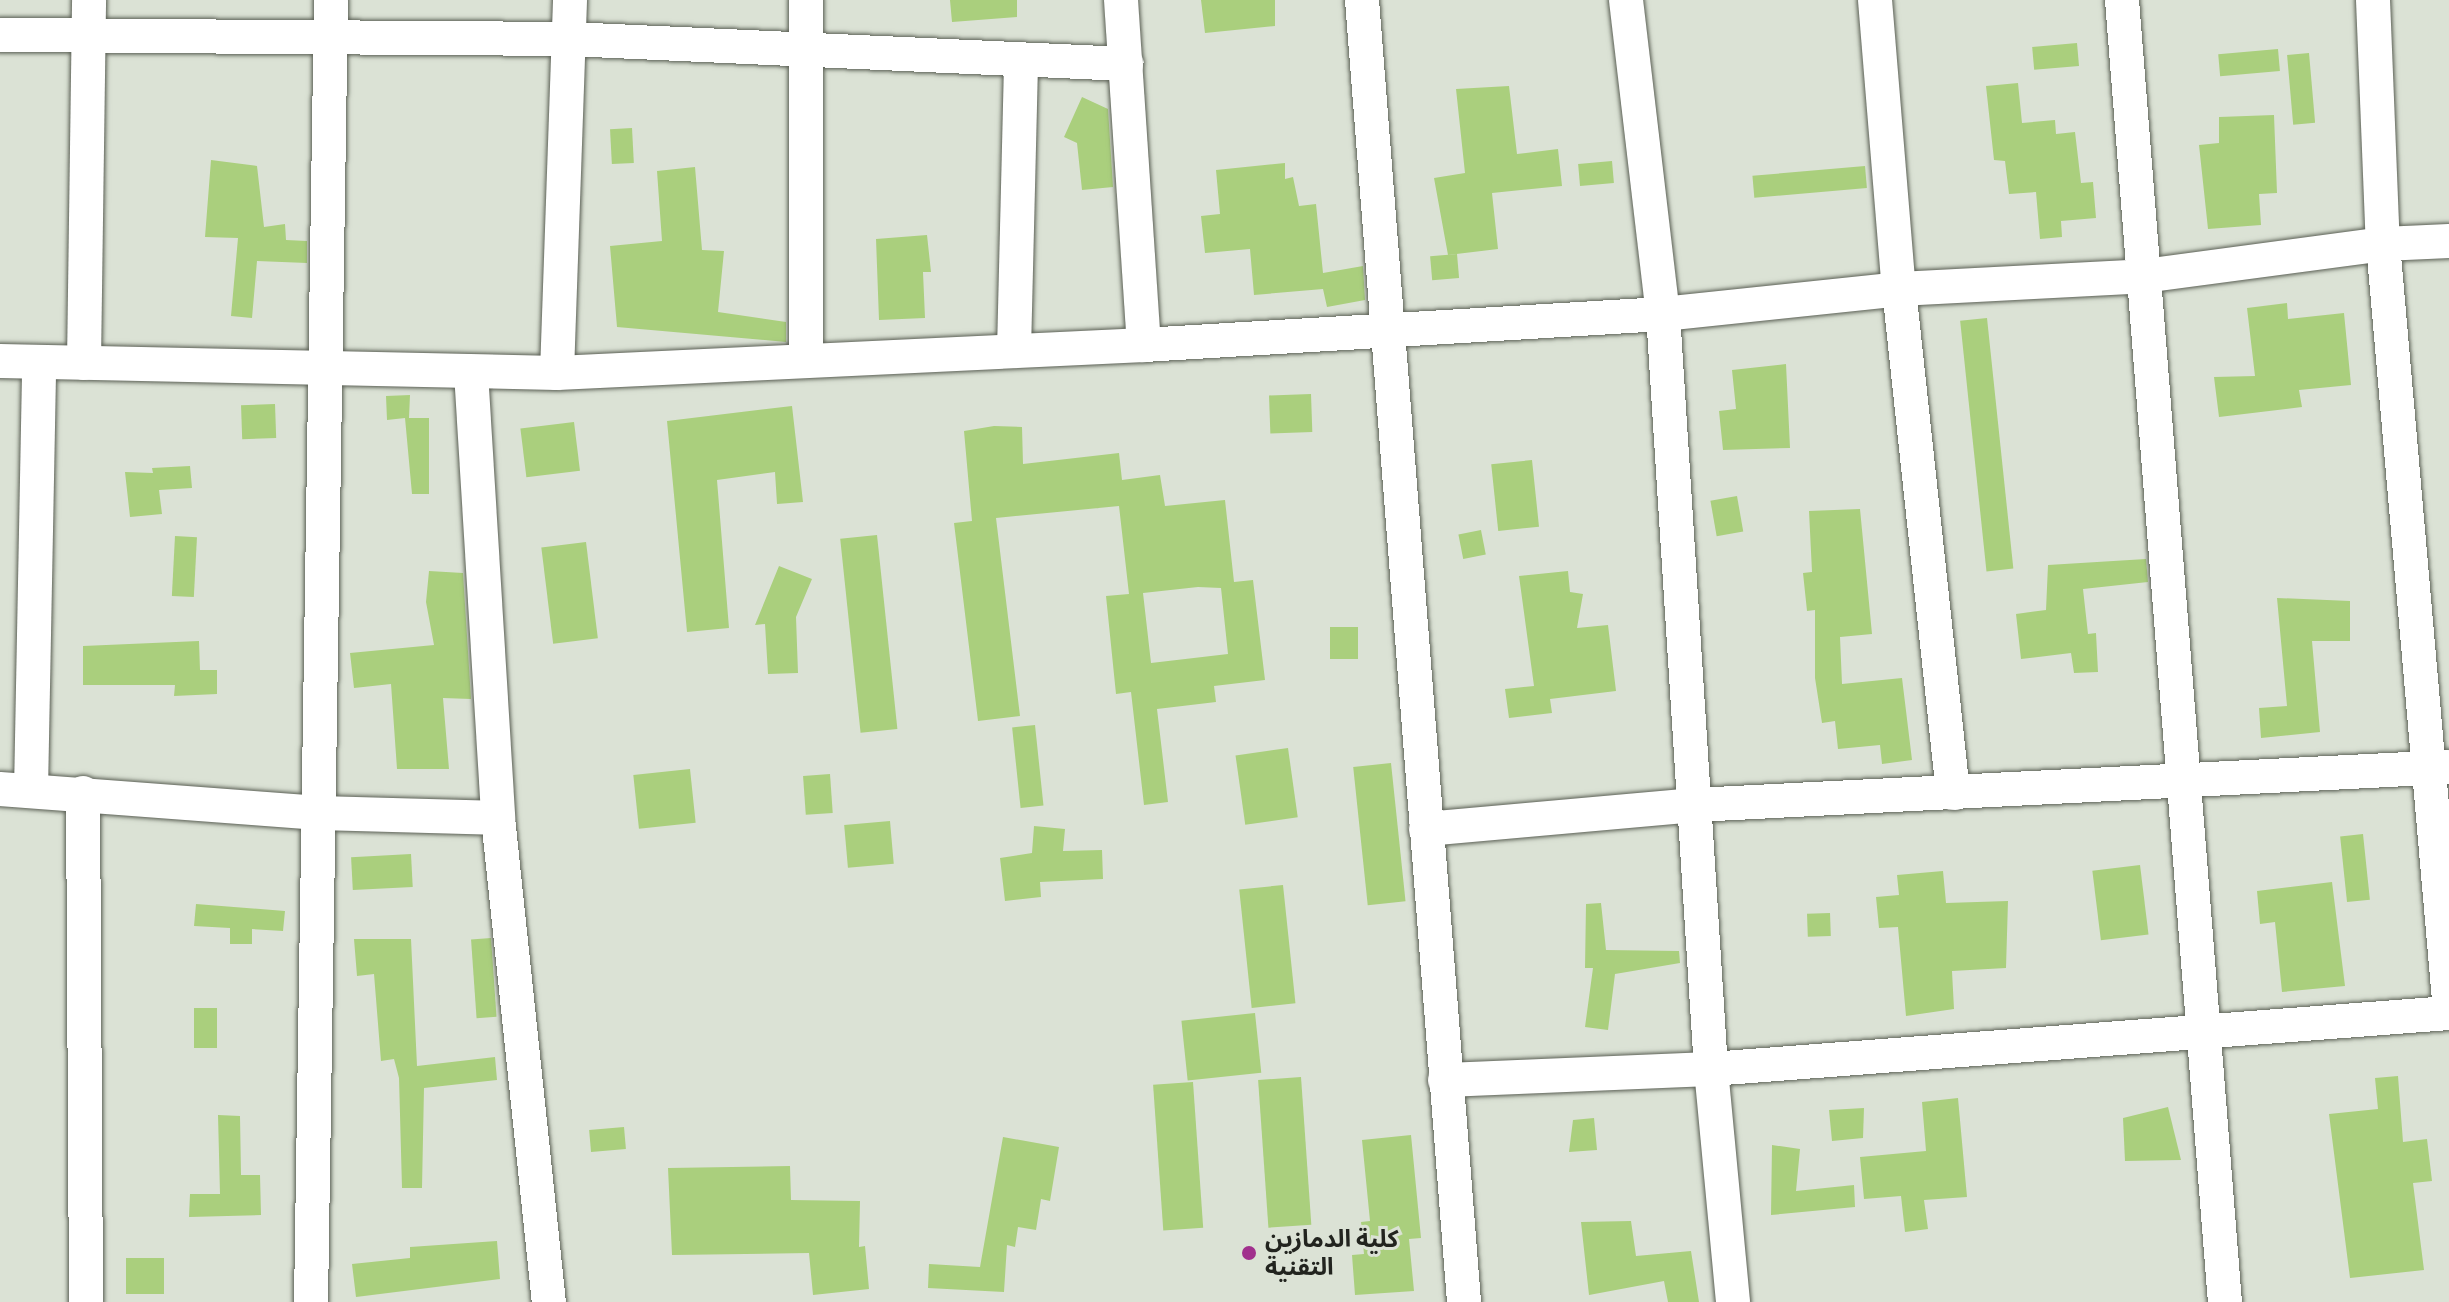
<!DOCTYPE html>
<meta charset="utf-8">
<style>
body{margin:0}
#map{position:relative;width:2449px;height:1302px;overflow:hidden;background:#dbe2d5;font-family:Poppins,"Noto Sans Arabic",sans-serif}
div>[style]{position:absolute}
.building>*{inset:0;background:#aacf7d;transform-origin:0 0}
.roads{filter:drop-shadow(0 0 2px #5b6055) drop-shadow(0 0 2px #5b6055)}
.minor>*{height:34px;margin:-17px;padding:0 17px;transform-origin:17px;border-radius:17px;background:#fff}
.dots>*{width:22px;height:22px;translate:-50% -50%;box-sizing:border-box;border:4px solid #dbe2d5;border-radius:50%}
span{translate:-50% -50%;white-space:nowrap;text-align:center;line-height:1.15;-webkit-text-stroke:6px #dbe2d5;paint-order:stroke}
.poi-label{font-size:24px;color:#22241f;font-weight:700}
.left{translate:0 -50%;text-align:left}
</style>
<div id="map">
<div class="building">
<div style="clip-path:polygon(950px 0,1017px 0,1017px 17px,952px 22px)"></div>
<div style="clip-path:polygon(1201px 0,1275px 0,1275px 26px,1205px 33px)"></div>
<div style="left:2077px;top:43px;width:23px;height:45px;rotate:85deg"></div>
<div style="left:2278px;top:49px;width:22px;height:60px;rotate:85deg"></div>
<div style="left:2309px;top:53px;width:70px;height:22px;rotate:85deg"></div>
<div style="clip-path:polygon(2018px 83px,2022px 123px,2055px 120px,2056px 134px,2075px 132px,2081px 183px,2093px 182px,2096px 218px,2061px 221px,2062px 237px,2040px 239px,2036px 192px,2009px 194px,2005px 161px,1994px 160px,1986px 86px)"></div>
<div style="clip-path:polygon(1509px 86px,1517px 154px,1558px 149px,1562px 186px,1492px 193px,1498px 249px,1448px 255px,1434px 178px,1465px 173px,1456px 89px)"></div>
<div style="clip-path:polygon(1082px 97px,1108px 109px,1113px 187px,1082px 190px,1077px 143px,1064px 137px)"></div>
<div style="clip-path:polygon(2274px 115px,2277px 193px,2259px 194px,2261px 225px,2208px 229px,2199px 145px,2219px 143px,2219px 117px)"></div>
<div style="left:632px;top:128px;width:35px;height:22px;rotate:87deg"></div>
<div style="clip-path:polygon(211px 160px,257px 166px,264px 227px,285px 224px,286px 240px,307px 241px,307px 263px,257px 261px,252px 318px,231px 316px,238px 238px,205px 237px)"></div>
<div style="left:1612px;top:161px;width:22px;height:34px;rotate:85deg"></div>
<div style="clip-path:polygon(1285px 163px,1285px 179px,1293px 177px,1299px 206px,1316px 204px,1323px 273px,1363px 266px,1365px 300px,1327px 307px,1323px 289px,1254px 295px,1250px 249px,1205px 253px,1201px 216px,1220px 214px,1216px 170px)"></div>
<div style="left:1865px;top:166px;width:22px;height:113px;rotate:85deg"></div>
<div style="clip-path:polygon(695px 167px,702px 250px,724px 251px,718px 312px,786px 322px,786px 342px,617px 327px,610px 246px,662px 241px,657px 171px)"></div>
<div style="clip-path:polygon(927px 235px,931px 272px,923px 272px,925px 318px,879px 320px,876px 239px)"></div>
<div style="left:1457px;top:254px;width:24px;height:27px;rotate:85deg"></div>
<div style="clip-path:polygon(2287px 303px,2288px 319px,2344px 313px,2351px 385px,2299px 390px,2302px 407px,2219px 417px,2214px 377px,2255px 376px,2247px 308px)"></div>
<div style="left:1987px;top:318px;width:252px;height:27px;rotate:84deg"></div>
<div style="clip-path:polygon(1786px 364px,1790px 448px,1723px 450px,1719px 411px,1736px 409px,1732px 370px)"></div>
<div style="left:1311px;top:394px;width:38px;height:42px;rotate:88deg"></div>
<div style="clip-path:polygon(410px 395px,409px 418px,429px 418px,429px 494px,412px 494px,405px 418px,387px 420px,386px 396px)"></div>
<div style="left:275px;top:404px;width:34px;height:34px;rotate:88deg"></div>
<div style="clip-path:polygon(792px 406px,803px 502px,777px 504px,775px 472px,717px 480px,729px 628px,687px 632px,667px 421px)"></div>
<div style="left:574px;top:422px;width:49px;height:54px;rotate:83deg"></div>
<div style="clip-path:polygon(evenodd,994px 426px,1022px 427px,1023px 464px,1119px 453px,1122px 480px,1160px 475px,1165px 506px,1225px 500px,1234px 582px,1253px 580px,1265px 680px,1214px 686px,1216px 702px,1157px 709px,1168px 802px,1144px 805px,1131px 692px,1116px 694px,1106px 596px,1129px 594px,1119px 506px,996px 518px,1020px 716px,978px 721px,954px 523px,972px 521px,964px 431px,994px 426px,1198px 587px,1221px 588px,1228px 654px,1151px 663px,1143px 593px,1198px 587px)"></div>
<div style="left:1532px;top:460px;width:67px;height:41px;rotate:84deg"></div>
<div style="clip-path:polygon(190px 466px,192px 488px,159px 490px,162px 514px,130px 517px,125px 472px,153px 473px,152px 468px)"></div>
<div style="left:1737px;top:496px;width:36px;height:27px;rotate:80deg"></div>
<div style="clip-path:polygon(1860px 509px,1872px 634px,1840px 637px,1842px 684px,1902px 678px,1912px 760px,1882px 764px,1880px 745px,1838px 749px,1835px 721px,1822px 723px,1815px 678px,1815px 610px,1807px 611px,1803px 573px,1812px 572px,1809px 511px)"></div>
<div style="left:1481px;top:530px;width:25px;height:23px;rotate:79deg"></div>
<div style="left:877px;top:535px;width:195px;height:37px;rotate:84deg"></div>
<div style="left:175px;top:536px;width:22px;height:60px;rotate:3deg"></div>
<div style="left:586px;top:542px;width:97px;height:45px;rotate:83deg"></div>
<div style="clip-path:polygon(2146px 559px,2148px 582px,2083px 589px,2088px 634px,2096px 633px,2098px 672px,2074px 673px,2071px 653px,2021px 659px,2016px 614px,2046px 610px,2048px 565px)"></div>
<div style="clip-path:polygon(779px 566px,812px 579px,796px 617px,798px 673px,768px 674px,765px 624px,755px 625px)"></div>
<div style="clip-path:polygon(429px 571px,463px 573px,471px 699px,443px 698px,449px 769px,397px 769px,391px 684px,354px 688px,350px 653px,434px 645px,426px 602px)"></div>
<div style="clip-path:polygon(1568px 571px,1570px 592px,1583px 594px,1577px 628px,1608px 625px,1616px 691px,1550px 699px,1552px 713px,1509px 718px,1505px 689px,1534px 686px,1519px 576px)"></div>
<div style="clip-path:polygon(2277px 598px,2350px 601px,2350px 641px,2312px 641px,2320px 732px,2261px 738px,2259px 708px,2287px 706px)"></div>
<div style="left:1330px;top:627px;width:28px;height:32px"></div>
<div style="clip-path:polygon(199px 641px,200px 670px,217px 670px,217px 694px,174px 696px,175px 685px,83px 685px,83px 646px)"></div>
<div style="left:1035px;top:725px;width:81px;height:23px;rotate:84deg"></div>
<div style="left:1288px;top:748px;width:70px;height:53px;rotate:82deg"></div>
<div style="left:1391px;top:763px;width:139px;height:38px;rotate:84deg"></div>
<div style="left:690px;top:769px;width:54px;height:57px;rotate:84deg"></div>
<div style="left:830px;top:774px;width:39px;height:27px;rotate:86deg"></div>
<div style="left:890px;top:821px;width:43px;height:46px;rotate:85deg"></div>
<div style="clip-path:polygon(1034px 826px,1065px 829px,1063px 851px,1102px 850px,1103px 879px,1040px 882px,1041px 897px,1005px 901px,1000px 858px,1032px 853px)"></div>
<div style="left:2363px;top:834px;width:66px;height:23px;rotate:84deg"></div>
<div style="left:411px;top:854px;width:33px;height:60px;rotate:87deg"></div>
<div style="left:2140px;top:865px;width:70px;height:48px;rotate:83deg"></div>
<div style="clip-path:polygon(1943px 871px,1946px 903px,2008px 901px,2006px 968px,1952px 971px,1954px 1009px,1906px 1016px,1898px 927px,1879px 928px,1876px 897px,1899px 895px,1897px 875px)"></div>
<div style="clip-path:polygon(2332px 882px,2345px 986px,2282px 992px,2275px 922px,2260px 924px,2257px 891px)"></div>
<div style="left:1283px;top:885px;width:119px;height:44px;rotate:84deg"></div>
<div style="clip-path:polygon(1601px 903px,1606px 950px,1679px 951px,1680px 963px,1615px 974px,1608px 1030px,1585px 1027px,1593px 968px,1585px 968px,1586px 904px)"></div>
<div style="clip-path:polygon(196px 904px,285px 911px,283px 931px,252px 929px,252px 944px,230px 944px,230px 928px,194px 926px)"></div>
<div style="left:1830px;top:913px;width:23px;height:23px;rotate:88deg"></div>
<div style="left:491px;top:938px;width:79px;height:20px;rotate:86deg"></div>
<div style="clip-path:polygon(354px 939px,411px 939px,417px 1066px,495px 1057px,497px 1080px,424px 1088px,422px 1188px,402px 1188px,399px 1078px,394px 1059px,381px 1061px,374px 974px,357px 976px)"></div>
<div style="left:194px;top:1008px;width:23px;height:40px"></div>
<div style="left:1255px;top:1013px;width:60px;height:74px;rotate:84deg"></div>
<div style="clip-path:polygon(2398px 1076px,2403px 1142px,2427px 1139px,2432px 1181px,2413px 1183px,2424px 1270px,2350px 1278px,2329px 1114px,2378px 1109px,2375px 1078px)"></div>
<div style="left:1301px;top:1077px;width:148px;height:43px;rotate:86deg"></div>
<div style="left:1193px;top:1082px;width:146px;height:40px;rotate:86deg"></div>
<div style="clip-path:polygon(1958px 1098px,1967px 1197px,1924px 1200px,1928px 1229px,1905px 1232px,1901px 1196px,1864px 1199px,1860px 1157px,1926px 1151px,1922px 1102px)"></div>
<div style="clip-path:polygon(2168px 1107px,2181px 1160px,2125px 1161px,2123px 1118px)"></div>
<div style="clip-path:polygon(1864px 1108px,1863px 1138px,1832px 1141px,1829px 1110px)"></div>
<div style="clip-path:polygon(218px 1115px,240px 1116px,241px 1175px,260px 1175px,261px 1215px,189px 1217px,190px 1194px,220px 1194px)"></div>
<div style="clip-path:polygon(1594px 1118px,1597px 1150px,1569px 1152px,1573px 1120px)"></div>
<div style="left:624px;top:1127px;width:22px;height:35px;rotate:85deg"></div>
<div style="clip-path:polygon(1411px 1135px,1421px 1238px,1409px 1239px,1414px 1291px,1355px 1295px,1352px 1255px,1364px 1254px,1361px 1222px,1370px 1221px,1362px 1140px)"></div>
<div style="clip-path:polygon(1003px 1137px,1059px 1147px,1050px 1201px,1041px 1199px,1036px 1230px,1018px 1227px,1015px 1247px,1007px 1245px,1004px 1292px,928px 1288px,929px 1264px,980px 1267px)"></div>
<div style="clip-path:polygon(1772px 1145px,1800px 1149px,1796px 1191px,1854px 1185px,1855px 1207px,1771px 1215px)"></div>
<div style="clip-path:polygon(790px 1166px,791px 1200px,860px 1201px,859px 1247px,865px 1246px,869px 1289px,813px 1295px,809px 1253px,672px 1255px,668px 1168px)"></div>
<div style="clip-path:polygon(1631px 1221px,1636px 1256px,1691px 1251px,1699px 1302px,1668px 1302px,1664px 1281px,1589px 1295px,1581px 1222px)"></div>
<div style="clip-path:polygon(497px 1241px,500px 1279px,356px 1297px,352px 1264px,410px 1258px,410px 1247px)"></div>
<div style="left:126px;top:1258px;width:38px;height:36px"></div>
</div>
<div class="roads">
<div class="minor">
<div style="left:1121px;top:0;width:346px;rotate:86.2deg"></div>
<div style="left:1362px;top:0;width:1306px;rotate:85.52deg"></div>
<div style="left:1626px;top:0;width:316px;rotate:83.3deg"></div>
<div style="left:1663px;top:314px;width:757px;rotate:86.36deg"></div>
<div style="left:1711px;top:1069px;width:234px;rotate:84.6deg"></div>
<div style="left:1875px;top:0;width:290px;rotate:85.3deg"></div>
<div style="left:1899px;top:289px;width:507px;rotate:83.88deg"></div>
<div style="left:2122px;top:0;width:1306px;rotate:85.48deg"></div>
<div style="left:2373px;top:0;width:244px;rotate:87.7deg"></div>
<div style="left:2383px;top:244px;width:759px;rotate:85.01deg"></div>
<div style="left:0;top:35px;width:569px;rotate:0.4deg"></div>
<div style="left:569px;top:39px;width:558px;rotate:2.57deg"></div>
<div style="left:1014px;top:351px;width:291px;rotate:-88.6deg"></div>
<div style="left:0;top:361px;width:557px;rotate:1.23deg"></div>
<div style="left:557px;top:373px;width:588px;rotate:-2.73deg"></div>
<div style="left:1144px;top:345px;width:520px;rotate:-3.42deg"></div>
<div style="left:1663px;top:314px;width:237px;rotate:-6deg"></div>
<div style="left:1899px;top:289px;width:245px;rotate:-3deg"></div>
<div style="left:2144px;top:276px;width:241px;rotate:-7.6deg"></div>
<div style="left:2383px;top:244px;width:66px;rotate:-2.6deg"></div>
<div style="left:806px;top:361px;width:361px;rotate:-90deg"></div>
<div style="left:84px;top:363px;width:363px;rotate:-89.2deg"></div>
<div style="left:471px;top:372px;width:447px;rotate:86.5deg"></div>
<div style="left:498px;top:818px;width:487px;rotate:84deg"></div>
<div style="left:557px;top:373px;width:373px;rotate:-88deg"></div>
<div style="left:0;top:789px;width:320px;rotate:4.3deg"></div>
<div style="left:319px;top:813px;width:179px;rotate:1.6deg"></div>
<div style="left:31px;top:791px;width:429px;rotate:-88.9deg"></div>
<div style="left:83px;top:793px;width:509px;rotate:89.66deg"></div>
<div style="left:1426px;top:829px;width:270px;rotate:-5.1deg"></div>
<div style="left:1695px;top:805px;width:755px;rotate:-2.89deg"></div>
<div style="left:1445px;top:1080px;width:266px;rotate:-2.4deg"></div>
<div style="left:1711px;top:1069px;width:740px;rotate:-4.34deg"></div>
<div style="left:311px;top:1302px;width:1302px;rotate:-89.12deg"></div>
</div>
</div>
<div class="dots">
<div style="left:1249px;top:1253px;background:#a1308d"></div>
</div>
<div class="poi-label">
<span class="left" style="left:1265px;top:1253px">كلية الدمازين<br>التقنية</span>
</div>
</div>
